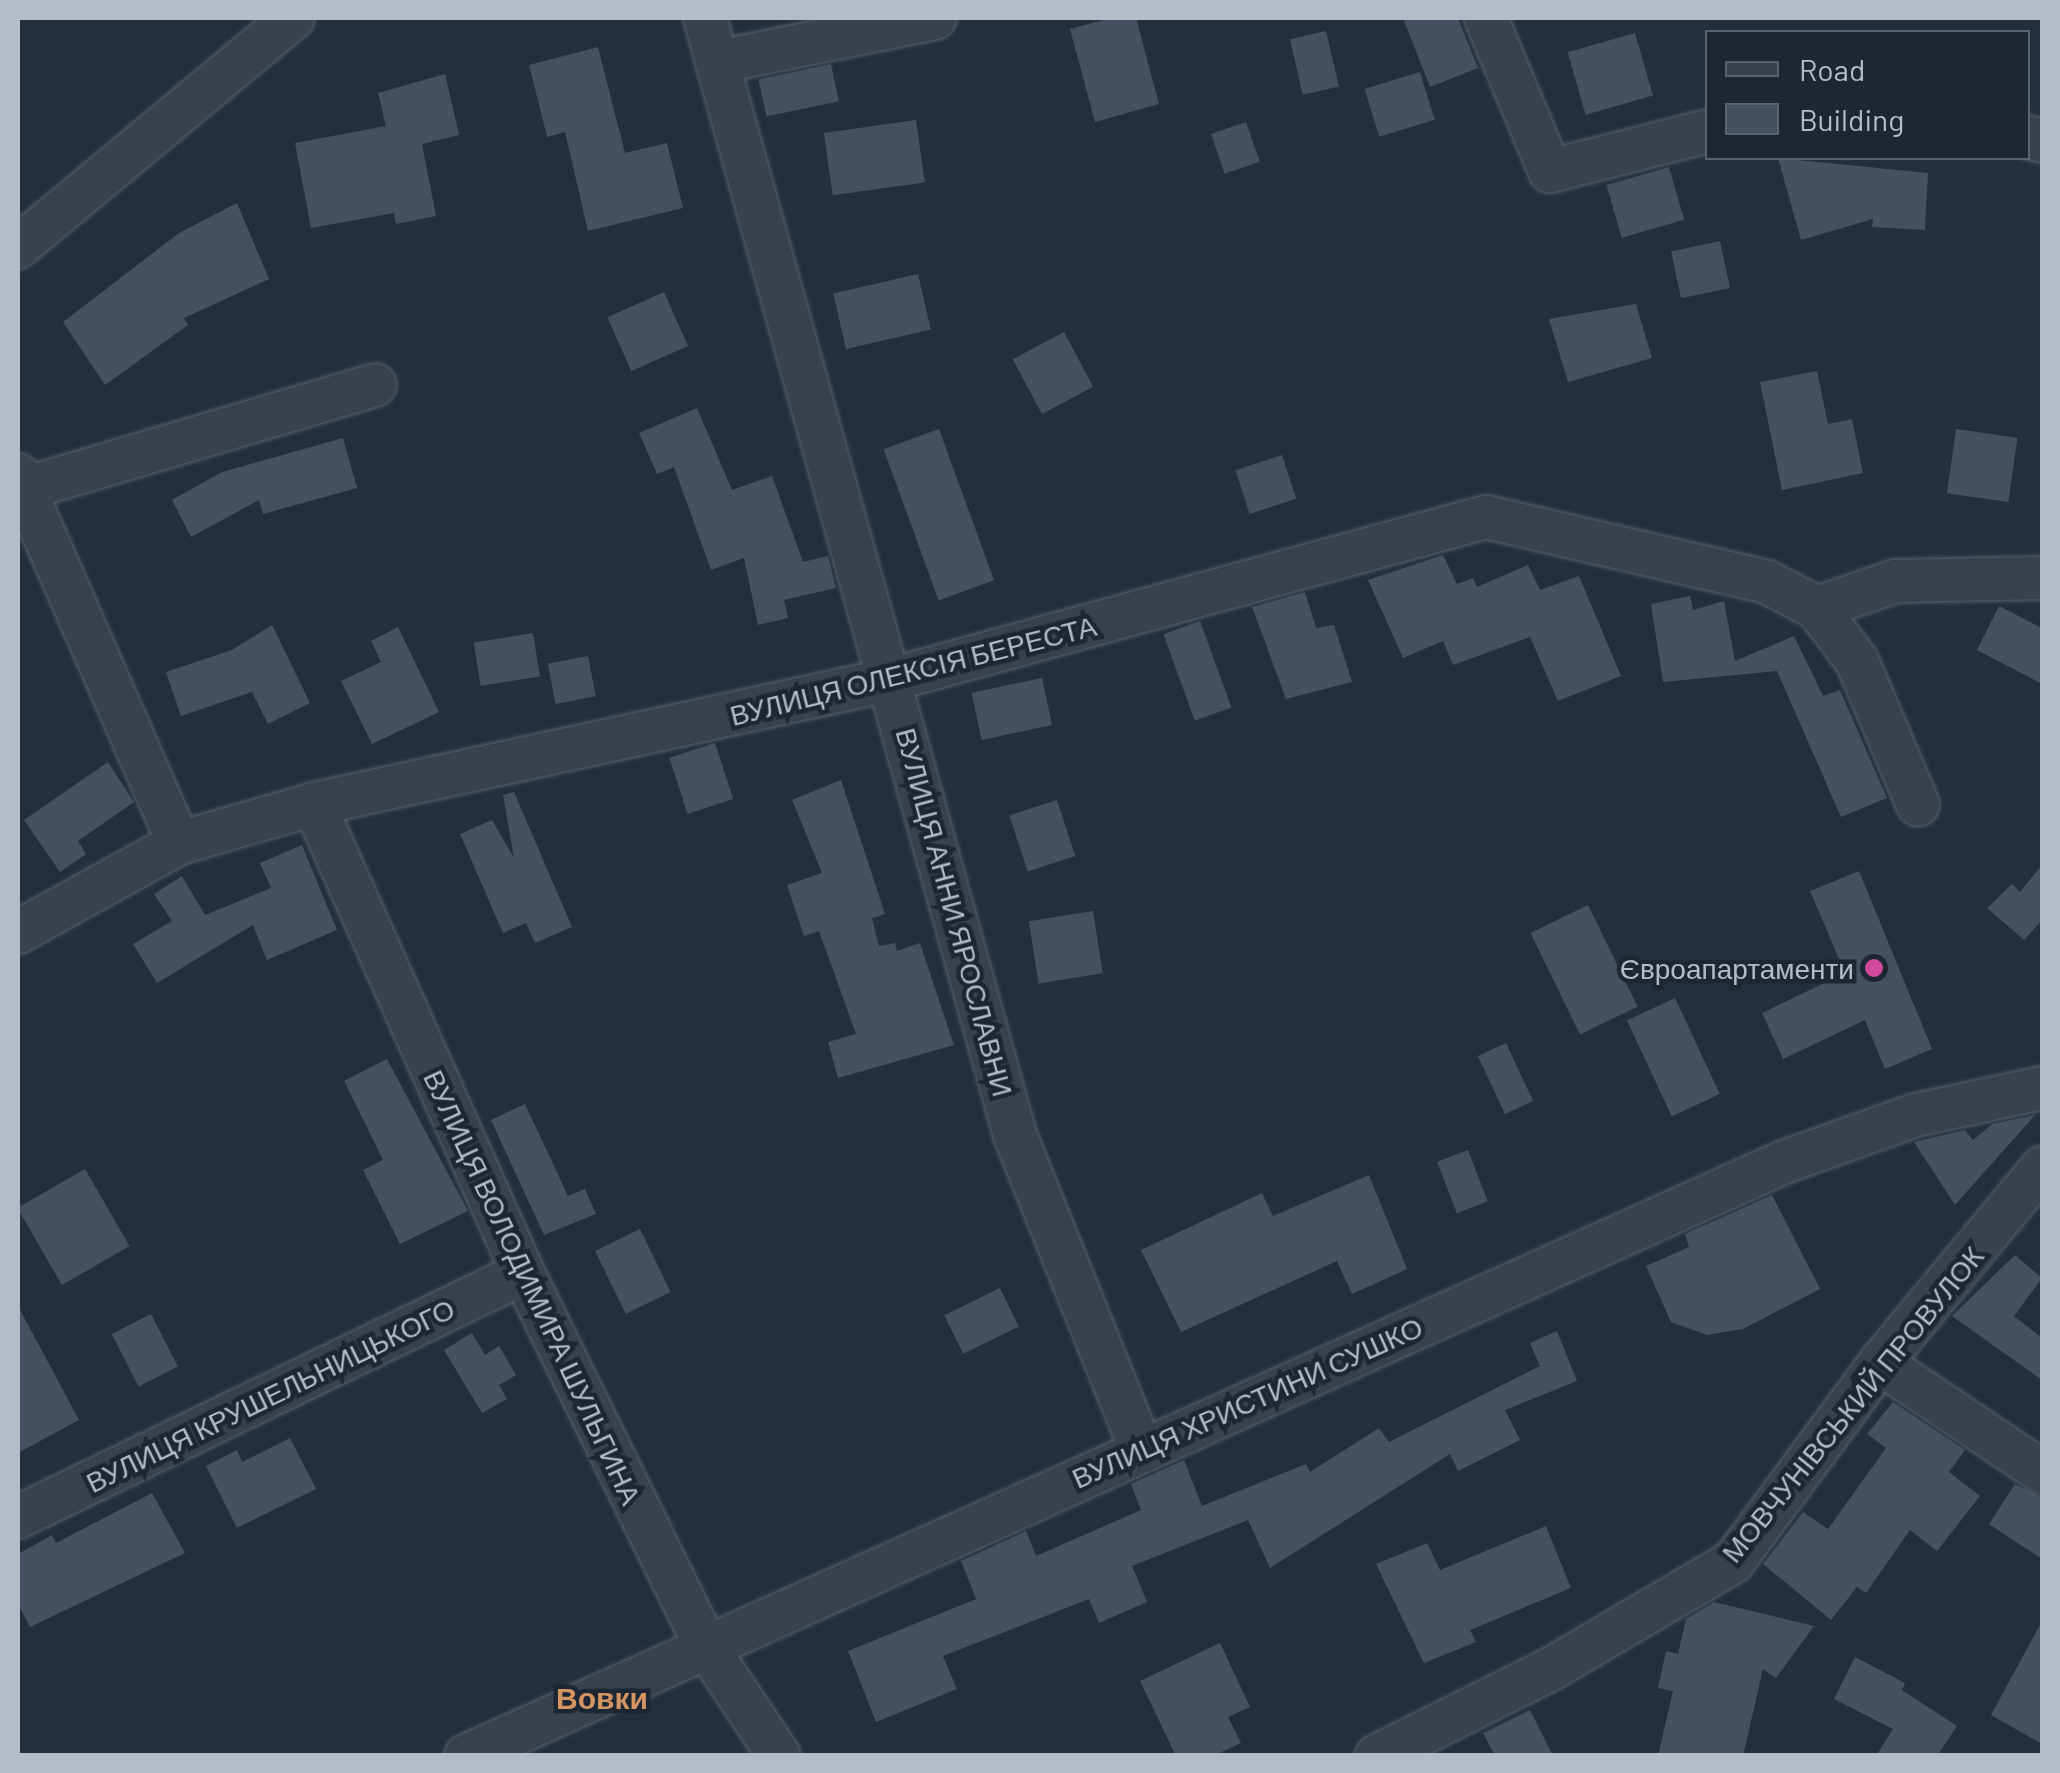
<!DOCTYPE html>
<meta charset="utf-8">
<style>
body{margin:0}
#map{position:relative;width:2060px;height:1773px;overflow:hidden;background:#242f3e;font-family:Barlow,sans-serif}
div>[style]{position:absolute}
.building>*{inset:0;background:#455162;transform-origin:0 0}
.roads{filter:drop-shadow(0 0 2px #565f6c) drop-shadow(0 0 2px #565f6c)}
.minor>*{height:42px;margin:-21px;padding:0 21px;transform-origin:21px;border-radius:21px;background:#38414e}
.dots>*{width:28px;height:28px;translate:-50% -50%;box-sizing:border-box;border:5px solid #1d2633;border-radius:50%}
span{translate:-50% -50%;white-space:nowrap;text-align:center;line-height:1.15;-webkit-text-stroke:9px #1d2633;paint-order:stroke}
.street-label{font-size:28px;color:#b4bcc9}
.poi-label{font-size:28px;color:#b4bcc9}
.right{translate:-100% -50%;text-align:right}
.neighbourhood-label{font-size:30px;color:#d59563;font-weight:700}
.frame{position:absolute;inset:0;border:20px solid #b4bcc9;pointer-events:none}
.legend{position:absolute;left:1705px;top:30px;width:325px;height:130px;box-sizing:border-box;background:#1d2633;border:2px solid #59626f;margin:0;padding:12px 18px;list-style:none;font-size:30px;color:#b4bcc9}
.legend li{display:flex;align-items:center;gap:20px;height:50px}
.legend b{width:50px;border:2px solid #59626f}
</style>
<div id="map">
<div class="building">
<div style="clip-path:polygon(1111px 18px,1136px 18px,1159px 104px,1095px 122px,1070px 29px)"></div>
<div style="clip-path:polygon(1403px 18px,1458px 18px,1478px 68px,1430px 87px)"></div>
<div style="left:1326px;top:31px;width:57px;height:37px;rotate:77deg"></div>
<div style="left:1635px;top:33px;width:65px;height:70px;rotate:74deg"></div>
<div style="clip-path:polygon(598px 47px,625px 153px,667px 143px,683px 208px,588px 231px,565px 132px,547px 137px,529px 65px)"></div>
<div style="left:831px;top:64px;width:38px;height:74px;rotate:78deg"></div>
<div style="left:1420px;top:72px;width:50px;height:58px;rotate:73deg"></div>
<div style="clip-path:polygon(445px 74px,459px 135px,422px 144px,436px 216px,396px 224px,394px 213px,311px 228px,295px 143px,386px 126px,378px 93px)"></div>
<div style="left:916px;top:120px;width:63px;height:93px;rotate:82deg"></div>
<div style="left:1246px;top:122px;width:42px;height:37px;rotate:71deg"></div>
<div style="clip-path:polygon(1778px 158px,1928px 173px,1925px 230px,1872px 227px,1873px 219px,1801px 240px)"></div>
<div style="left:1669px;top:167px;width:55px;height:65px;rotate:74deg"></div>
<div style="clip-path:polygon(237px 203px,269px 279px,184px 318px,188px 325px,105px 385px,63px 322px,179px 233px)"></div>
<div style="left:1720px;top:241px;width:48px;height:50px;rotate:78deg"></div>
<div style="left:918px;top:274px;width:57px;height:87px;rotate:77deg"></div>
<div style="left:664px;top:292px;width:59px;height:62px;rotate:66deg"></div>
<div style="clip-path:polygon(1636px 304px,1652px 358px,1568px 382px,1549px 319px)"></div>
<div style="left:1064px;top:332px;width:62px;height:58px;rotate:62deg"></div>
<div style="clip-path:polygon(1817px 371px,1828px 424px,1852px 419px,1863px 473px,1782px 490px,1760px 382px)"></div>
<div style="clip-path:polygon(697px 408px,732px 490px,772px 476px,803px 562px,828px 556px,836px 588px,784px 600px,788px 618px,758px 625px,744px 558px,711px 570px,674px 467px,657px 474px,639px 433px)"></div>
<div style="left:939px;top:429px;width:161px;height:59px;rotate:70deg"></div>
<div style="left:1956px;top:429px;width:62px;height:65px;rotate:8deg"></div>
<div style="clip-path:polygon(343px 438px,357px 488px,263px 514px,259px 500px,191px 537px,172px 500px,222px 472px)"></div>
<div style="left:1282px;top:455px;width:46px;height:49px;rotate:72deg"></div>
<div style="clip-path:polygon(1443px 555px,1457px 584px,1473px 578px,1477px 587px,1528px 565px,1540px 590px,1579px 576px,1621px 676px,1558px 701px,1530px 637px,1453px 665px,1443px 641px,1403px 658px,1368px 580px)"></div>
<div style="clip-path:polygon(1305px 592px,1316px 628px,1334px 625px,1352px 682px,1286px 699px,1252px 607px)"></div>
<div style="clip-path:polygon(1690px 596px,1693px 610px,1724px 601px,1735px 661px,1794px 636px,1823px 696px,1840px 690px,1887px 798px,1841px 817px,1777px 671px,1663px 682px,1651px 604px)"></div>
<div style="clip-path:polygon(1999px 606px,2042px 628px,2042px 684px,1977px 650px)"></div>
<div style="left:1200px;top:621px;width:92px;height:39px;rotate:70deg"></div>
<div style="clip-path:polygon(272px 625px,310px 703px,268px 724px,252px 692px,181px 716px,166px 672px,232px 650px)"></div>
<div style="clip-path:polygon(398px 627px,439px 712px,372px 744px,341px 681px,381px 662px,371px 641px)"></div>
<div style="left:533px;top:633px;width:44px;height:60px;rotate:81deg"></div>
<div style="left:588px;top:656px;width:41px;height:41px;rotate:79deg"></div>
<div style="left:1042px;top:678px;width:48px;height:72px;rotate:78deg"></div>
<div style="left:715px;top:743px;width:59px;height:48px;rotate:72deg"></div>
<div style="clip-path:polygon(108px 762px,134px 802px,78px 841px,86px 854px,60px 872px,24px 820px)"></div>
<div style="clip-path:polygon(841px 780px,885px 914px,872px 918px,879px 946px,895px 943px,897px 951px,920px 943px,954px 1045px,838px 1078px,828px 1042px,856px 1034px,819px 931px,804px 936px,787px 885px,822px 873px,792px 800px)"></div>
<div style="clip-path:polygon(514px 792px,572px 927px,535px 943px,526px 923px,503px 933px,460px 834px,492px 820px,514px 858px,503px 795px)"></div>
<div style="left:1057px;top:800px;width:59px;height:50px;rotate:72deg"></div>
<div style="clip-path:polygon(302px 845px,337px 930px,267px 960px,253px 925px,157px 983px,133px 944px,172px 921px,154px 894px,182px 876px,205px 915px,271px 888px,260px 863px)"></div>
<div style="clip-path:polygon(2042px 865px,2042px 920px,2024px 940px,1987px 908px,2012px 884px,2020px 892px)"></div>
<div style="clip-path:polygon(1859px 871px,1932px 1049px,1885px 1069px,1865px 1020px,1783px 1059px,1762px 1013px,1845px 973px,1810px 891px)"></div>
<div style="left:1588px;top:905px;width:113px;height:64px;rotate:64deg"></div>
<div style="left:1093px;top:911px;width:63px;height:65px;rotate:81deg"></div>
<div style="left:1675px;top:998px;width:106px;height:53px;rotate:65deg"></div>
<div style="left:1506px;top:1043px;width:64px;height:31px;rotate:65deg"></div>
<div style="clip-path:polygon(387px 1059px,468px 1211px,400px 1244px,363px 1170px,383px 1160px,344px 1081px)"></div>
<div style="clip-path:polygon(525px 1104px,568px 1196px,585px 1189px,596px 1214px,544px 1235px,491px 1120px)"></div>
<div style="clip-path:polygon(2035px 1115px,1955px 1205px,1914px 1142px,1965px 1130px,1973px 1140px,1992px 1124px)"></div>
<div style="left:1468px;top:1150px;width:55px;height:33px;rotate:69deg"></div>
<div style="left:85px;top:1169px;width:89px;height:78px;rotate:60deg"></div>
<div style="clip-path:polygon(1369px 1175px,1407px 1269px,1352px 1294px,1337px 1261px,1181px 1332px,1141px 1250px,1262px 1193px,1273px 1216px)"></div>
<div style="clip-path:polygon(1772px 1195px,1820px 1289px,1743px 1329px,1707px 1335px,1671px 1322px,1646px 1266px,1689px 1247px,1685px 1234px)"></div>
<div style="left:640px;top:1229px;width:70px;height:50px;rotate:64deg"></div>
<div style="clip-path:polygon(2015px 1255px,2042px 1278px,2014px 1316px,2042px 1338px,2042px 1380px,1952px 1316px)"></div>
<div style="left:1000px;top:1288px;width:43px;height:62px;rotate:64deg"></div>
<div style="clip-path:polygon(18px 1306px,79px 1420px,18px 1453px)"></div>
<div style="left:151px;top:1314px;width:59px;height:44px;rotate:63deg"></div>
<div style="clip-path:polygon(1557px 1331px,1577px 1381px,1505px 1410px,1520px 1440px,1458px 1471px,1450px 1454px,1270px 1568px,1248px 1520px,1132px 1566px,1147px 1602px,1099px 1623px,1089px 1599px,943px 1656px,957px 1689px,876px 1722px,848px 1651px,976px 1599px,961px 1561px,1026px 1531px,1036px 1556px,1141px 1510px,1131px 1484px,1184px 1460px,1202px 1506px,1306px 1464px,1310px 1472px,1379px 1428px,1389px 1442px,1540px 1366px,1530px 1343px)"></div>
<div style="clip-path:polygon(472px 1333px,485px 1355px,499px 1346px,516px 1375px,499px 1385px,507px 1399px,482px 1413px,444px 1350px)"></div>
<div style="clip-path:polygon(1893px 1402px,1965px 1450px,1949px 1472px,1980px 1496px,1937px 1551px,1910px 1530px,1866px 1593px,1857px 1587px,1831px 1620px,1763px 1564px,1803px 1512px,1828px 1529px,1886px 1448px,1867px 1434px)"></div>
<div style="clip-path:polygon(290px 1438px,316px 1489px,237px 1528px,206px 1466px,237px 1450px,242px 1462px)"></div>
<div style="clip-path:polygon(2015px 1484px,2042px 1497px,2042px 1559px,1989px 1524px)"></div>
<div style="clip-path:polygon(152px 1493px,185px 1553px,30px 1627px,18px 1604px,18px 1554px,52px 1535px,56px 1543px)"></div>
<div style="clip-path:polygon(1546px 1526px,1571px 1588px,1470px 1630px,1476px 1642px,1424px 1663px,1376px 1564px,1427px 1543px,1440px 1570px)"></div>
<div style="clip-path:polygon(1714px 1602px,1814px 1626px,1776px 1678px,1763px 1669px,1743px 1756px,1658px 1756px,1673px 1691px,1658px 1688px,1666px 1651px,1678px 1654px,1686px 1619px)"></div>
<div style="clip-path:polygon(2042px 1621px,2042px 1744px,1991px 1715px)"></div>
<div style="clip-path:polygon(1220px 1643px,1250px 1707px,1228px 1717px,1241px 1743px,1213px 1756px,1176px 1756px,1140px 1681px)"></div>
<div style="clip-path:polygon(1855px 1657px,1905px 1683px,1902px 1690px,1957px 1726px,1937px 1756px,1876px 1756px,1893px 1729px,1834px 1699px)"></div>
<div style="clip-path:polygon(1530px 1710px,1553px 1756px,1495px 1756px,1483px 1733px)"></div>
</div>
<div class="roads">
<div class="minor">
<div style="left:705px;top:18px;width:1159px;rotate:74.49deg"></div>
<div style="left:1015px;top:1135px;width:338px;rotate:68.1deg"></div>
<div style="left:1486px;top:18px;width:166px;rotate:67.3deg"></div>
<div style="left:1550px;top:171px;width:163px;rotate:-14.2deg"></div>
<div style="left:717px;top:62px;width:222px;rotate:-11.4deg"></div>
<div style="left:2028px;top:137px;width:15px;rotate:16deg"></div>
<div style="left:18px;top:247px;width:358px;rotate:-39.8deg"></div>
<div style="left:18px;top:475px;width:402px;rotate:66.4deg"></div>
<div style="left:24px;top:489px;width:366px;rotate:-16.5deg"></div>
<div style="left:1817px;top:608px;width:83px;rotate:-18.9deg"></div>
<div style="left:1896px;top:581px;width:146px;rotate:-1.2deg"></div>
<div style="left:314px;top:804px;width:513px;rotate:65.98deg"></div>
<div style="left:523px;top:1273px;width:415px;rotate:63.9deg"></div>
<div style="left:706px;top:1646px;width:132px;rotate:56.4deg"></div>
<div style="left:18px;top:932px;width:184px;rotate:-28.9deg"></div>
<div style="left:179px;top:843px;width:141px;rotate:-16.1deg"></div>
<div style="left:314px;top:804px;width:592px;rotate:-12.18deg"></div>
<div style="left:893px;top:679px;width:615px;rotate:-15.28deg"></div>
<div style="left:1486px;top:517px;width:288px;rotate:13deg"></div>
<div style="left:1767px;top:582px;width:56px;rotate:27.5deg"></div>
<div style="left:1817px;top:608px;width:66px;rotate:53deg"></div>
<div style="left:1857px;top:661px;width:156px;rotate:67deg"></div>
<div style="left:1880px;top:1363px;width:195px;rotate:33.9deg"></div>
<div style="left:18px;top:1517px;width:561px;rotate:-25.79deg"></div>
<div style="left:466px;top:1756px;width:1446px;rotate:-24.26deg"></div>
<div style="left:1784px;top:1162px;width:140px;rotate:-19.6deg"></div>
<div style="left:1916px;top:1115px;width:129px;rotate:-12.1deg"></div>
<div style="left:1377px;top:1756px;width:195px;rotate:-26.6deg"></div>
<div style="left:1551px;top:1669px;width:211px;rotate:-30.5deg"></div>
<div style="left:1733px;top:1562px;width:247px;rotate:-53.5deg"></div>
<div style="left:1880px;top:1363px;width:254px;rotate:-50.3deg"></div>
</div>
</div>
<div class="dots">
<div style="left:1874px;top:968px;background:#d1479c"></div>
</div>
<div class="street-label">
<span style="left:913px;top:670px;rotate:-14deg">ВУЛИЦЯ ОЛЕКСІЯ БЕРЕСТА</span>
<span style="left:955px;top:912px;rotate:75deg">ВУЛИЦЯ АННИ ЯРОСЛАВНИ</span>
<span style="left:533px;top:1287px;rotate:65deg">ВУЛИЦЯ ВОЛОДИМИРА ШУЛЬГИНА</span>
<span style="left:270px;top:1395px;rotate:-26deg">ВУЛИЦЯ КРУШЕЛЬНИЦЬКОГО</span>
<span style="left:1247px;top:1402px;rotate:-24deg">ВУЛИЦЯ ХРИСТИНИ СУШКО</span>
<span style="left:1852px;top:1404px;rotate:-51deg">МОВЧУНІВСЬКИЙ ПРОВУЛОК</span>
</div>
<div class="poi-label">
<span class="right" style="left:1854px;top:968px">Євроапартаменти</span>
</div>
<div class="neighbourhood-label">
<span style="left:602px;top:1697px">Вовки</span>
</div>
<div class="frame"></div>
<ul class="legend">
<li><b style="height:12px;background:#38414e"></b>Road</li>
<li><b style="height:28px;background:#455162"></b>Building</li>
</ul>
</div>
